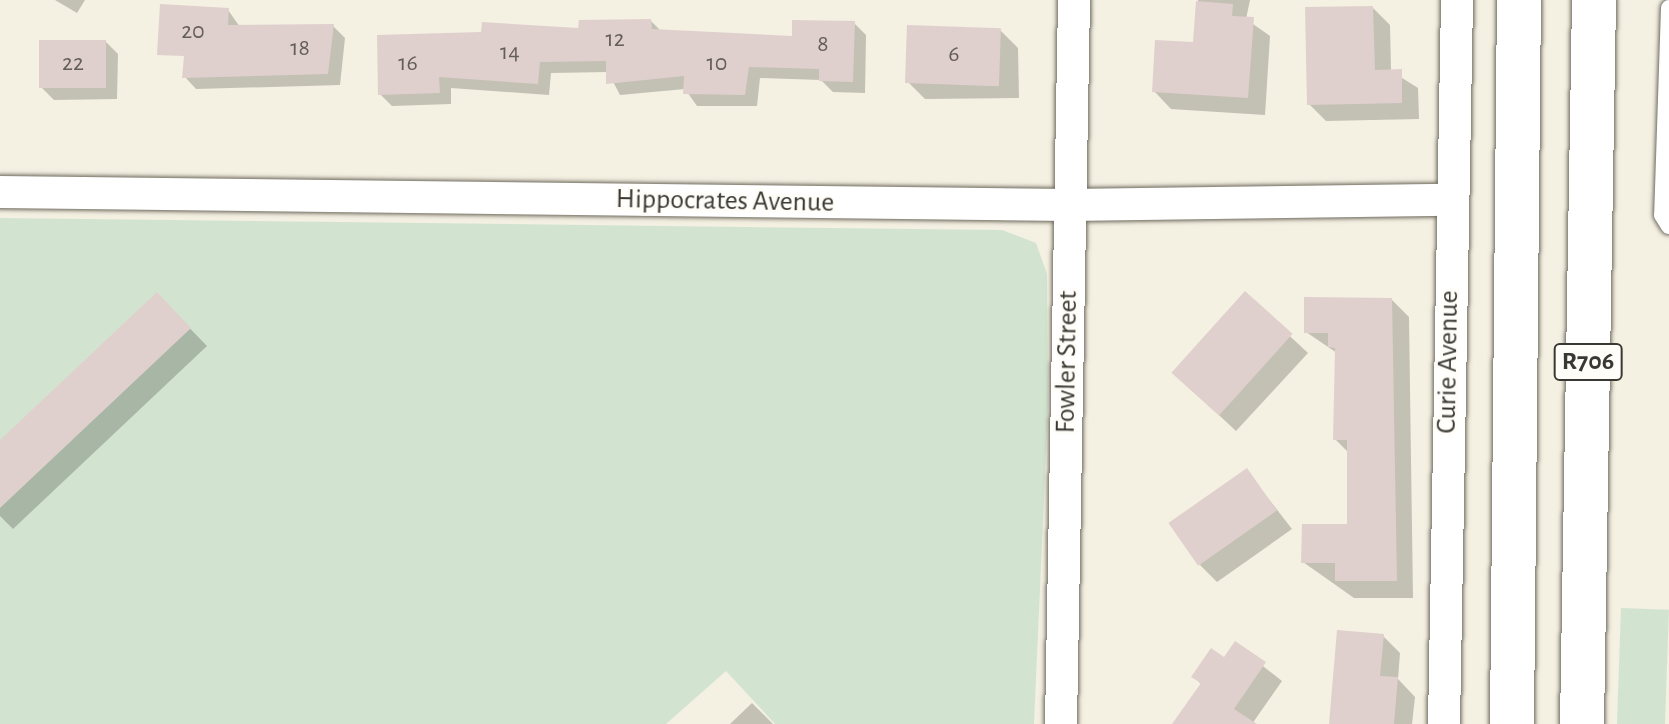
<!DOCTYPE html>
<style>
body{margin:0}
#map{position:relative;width:1669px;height:724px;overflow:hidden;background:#f4f0e2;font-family:"Alegreya Sans",sans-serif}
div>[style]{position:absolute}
.green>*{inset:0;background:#d2e4d0;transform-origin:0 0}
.shadow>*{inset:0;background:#0003}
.building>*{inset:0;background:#e0d0cd;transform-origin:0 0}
.roads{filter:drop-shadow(0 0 2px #6f6b5f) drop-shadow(0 0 2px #6f6b5f)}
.lane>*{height:16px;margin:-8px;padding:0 8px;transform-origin:8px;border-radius:8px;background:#fff}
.street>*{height:32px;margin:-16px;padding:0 16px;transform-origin:16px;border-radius:16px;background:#fff}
.primary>*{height:44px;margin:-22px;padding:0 22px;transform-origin:22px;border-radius:22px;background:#fff}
span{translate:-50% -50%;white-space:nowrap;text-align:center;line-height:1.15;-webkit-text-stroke:6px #fffdf8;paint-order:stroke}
.number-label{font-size:24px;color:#645e5a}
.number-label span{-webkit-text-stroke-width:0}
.shield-label span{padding:2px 6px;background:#fffdf8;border:2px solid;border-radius:6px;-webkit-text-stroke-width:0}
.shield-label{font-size:26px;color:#3a3833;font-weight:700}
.street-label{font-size:28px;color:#3a3833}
</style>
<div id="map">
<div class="green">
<div style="clip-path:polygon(0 218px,1002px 230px,1036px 243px,1047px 274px,1048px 408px,1034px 724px,775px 724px,726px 671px,666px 724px,0 724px)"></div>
<div style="left:1621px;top:608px;width:48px;height:116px;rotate:2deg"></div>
</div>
<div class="shadow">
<div style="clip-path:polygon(55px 0,85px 0,77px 13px)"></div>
<div style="clip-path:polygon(1198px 0,1250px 0,1246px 19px,1270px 36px,1265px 115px,1171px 109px,1154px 91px,1195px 44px)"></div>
<div style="clip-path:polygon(1373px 8px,1390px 25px,1391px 71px,1418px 88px,1419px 119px,1326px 121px,1309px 104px)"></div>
<div style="clip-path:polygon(228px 10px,240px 27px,333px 26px,345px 38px,340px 85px,196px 89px,185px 77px,186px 49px)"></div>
<div style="clip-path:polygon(651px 21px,661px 31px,793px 38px,854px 23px,866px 35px,865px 93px,833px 92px,821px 80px,760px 78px,757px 106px,697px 106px,685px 89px,620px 95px,608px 72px,551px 73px,549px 95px,451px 88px,451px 104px,392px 106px,380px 94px,580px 31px)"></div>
<div style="clip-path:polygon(1000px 30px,1018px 48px,1019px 98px,925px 99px,908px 82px)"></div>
<div style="clip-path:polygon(106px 42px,118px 54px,117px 99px,54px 100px,42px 88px)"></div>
<div style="clip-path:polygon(1245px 294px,1308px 353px,1236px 431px,1191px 389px)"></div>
<div style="clip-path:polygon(1392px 300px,1409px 317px,1413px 598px,1354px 598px,1303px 562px,1349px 526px,1349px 453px,1335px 439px,1337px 353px,1306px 332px)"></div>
<div style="clip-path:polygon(174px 312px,207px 346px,13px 529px,0 516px,0 443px)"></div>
<div style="clip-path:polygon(1247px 471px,1292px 529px,1217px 582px,1200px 565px)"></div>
<div style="clip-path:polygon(1383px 636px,1400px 653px,1398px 679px,1415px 697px,1412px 724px,1332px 724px)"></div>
<div style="clip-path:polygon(1235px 644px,1282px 681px,1252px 724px,1179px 724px,1202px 685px,1194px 677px,1224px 660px)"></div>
<div style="clip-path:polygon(752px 703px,773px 724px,730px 724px)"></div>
</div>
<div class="building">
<div style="clip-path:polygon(1196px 1px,1233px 4px,1232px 16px,1254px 17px,1248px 98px,1152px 92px,1155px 40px,1193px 42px)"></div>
<div style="clip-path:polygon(160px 4px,229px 8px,228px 25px,334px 24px,328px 74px,182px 78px,184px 56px,157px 55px)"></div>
<div style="clip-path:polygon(1373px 6px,1375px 70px,1402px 69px,1402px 103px,1307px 105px,1305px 7px)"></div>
<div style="clip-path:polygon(651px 19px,652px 29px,792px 36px,792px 20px,855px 21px,853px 82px,819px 81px,819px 69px,749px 67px,745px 95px,683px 94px,684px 76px,606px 84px,606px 61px,540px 62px,538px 84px,439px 77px,440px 93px,378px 95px,377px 35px,481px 32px,482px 22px,578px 28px,579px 20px)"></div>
<div style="left:907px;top:25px;width:94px;height:58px;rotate:2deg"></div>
<div style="left:106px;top:40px;width:48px;height:67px;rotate:90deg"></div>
<div style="left:1245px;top:291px;width:64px;height:110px;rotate:42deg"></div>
<div style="clip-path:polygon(157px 292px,191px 328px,0 508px,0 440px)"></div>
<div style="clip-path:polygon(1304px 297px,1392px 298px,1397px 581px,1335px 581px,1335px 563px,1301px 563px,1302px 524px,1347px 524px,1347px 440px,1333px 440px,1335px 348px,1328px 347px,1328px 333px,1304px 333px)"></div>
<div style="left:1247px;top:468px;width:52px;height:96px;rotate:55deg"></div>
<div style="clip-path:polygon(1337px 630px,1384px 634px,1380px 676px,1398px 677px,1394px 724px,1329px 724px)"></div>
<div style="clip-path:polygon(1235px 641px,1266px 662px,1234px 709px,1257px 724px,1172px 724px,1201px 683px,1191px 677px,1211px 648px,1224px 657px)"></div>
</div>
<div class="roads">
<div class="lane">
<div style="left:1669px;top:8px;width:207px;rotate:91.9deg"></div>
<div style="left:1662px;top:215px;width:13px;rotate:58deg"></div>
</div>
<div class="street">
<div style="left:0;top:192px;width:1069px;rotate:0.7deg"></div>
<div style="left:1069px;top:205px;width:380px;rotate:-0.8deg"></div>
<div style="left:1061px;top:724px;width:724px;rotate:-88.97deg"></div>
<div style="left:1444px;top:724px;width:724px;rotate:-88.97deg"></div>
</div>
<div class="primary">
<div style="left:1512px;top:724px;width:724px;rotate:-89.45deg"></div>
<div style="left:1582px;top:724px;width:724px;rotate:-89.05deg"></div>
</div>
</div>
<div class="number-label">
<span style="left:193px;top:32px">20</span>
<span style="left:615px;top:40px">12</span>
<span style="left:823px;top:45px">8</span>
<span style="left:300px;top:49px">18</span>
<span style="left:510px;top:53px">14</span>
<span style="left:954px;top:55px">6</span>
<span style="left:73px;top:64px">22</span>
<span style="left:408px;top:64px">16</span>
<span style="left:717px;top:64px">10</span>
</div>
<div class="shield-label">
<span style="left:1588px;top:362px">R706</span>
</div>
<div class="street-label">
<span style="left:725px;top:201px;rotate:1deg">Hippocrates Avenue</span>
<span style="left:1067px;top:362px;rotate:-89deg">Fowler Street</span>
<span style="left:1448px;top:362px;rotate:-89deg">Curie Avenue</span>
</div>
</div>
